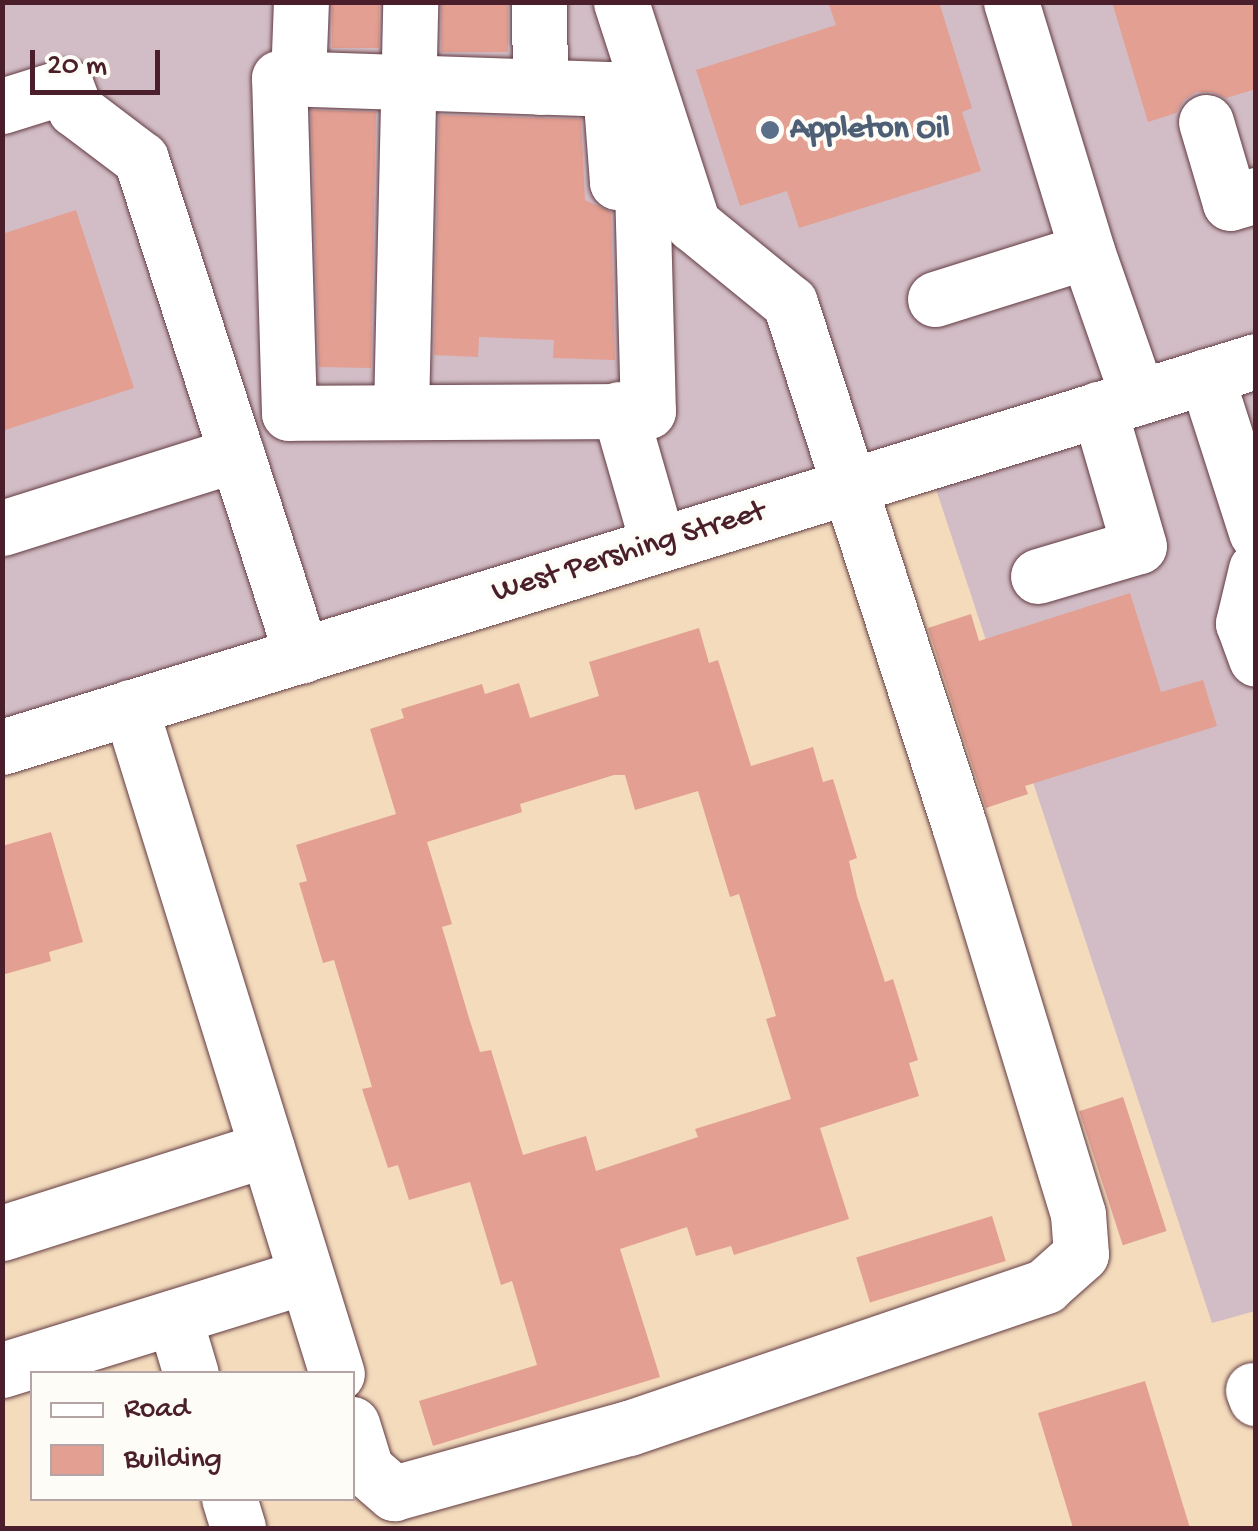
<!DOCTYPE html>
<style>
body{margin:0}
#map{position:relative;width:1258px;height:1531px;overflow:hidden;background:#f3dbbc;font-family:"Gochi Hand",sans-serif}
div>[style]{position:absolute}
.industrial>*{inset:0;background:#d2bdc6}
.building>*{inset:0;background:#e39f92;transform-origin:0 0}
.roads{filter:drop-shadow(0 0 2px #633b41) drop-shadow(0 0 2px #633b41)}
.minor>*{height:55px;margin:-27.5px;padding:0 27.5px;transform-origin:27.5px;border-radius:27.5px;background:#fff}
.dots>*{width:28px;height:28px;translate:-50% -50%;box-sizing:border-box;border:5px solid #fdfcf7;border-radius:50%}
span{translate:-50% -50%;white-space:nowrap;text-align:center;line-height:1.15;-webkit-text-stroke:8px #fdfcf7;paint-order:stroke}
.service-label{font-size:32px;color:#4e5e75;font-weight:700}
.left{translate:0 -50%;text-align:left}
.street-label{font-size:32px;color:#4a1f2b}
.frame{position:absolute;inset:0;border:5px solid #4a1f2b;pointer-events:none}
.legend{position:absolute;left:30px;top:1371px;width:325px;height:130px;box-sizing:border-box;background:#fdfcf7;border:2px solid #b5a4a5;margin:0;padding:12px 18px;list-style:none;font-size:30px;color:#4a1f2b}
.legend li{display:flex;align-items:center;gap:20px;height:50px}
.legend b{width:50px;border:2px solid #b5a4a5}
.scale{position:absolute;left:30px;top:50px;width:130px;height:45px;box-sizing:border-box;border:5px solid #4a1f2b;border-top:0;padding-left:12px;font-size:30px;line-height:35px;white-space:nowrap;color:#4a1f2b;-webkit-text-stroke:8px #fdfcf7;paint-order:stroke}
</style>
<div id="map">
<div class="industrial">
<div style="clip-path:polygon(3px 3px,1255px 3px,1255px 1311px,1212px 1323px,927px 462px,3px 747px)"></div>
</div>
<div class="building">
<div style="left:332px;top:2px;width:47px;height:46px"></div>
<div style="left:441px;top:2px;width:67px;height:50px"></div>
<div style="clip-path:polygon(828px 2px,939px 2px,972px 108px,962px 112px,981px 171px,799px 228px,787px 191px,740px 206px,696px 70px,836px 25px)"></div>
<div style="clip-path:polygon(1112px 2px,1256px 2px,1256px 89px,1226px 98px,1212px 92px,1196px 92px,1184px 100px,1176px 113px,1148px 122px)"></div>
<div style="clip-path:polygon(311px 110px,376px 112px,371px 368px,319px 367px)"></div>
<div style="clip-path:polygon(439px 115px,581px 119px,585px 200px,611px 212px,615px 360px,553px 358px,554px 340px,479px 337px,478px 357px,434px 355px)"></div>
<div style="clip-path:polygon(76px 210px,134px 388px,2px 431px,2px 234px)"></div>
<div style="clip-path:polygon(1130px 593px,1161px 692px,1203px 680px,1217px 726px,1025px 786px,1028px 794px,986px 808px,928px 628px,971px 614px,979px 641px)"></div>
<div style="clip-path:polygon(evenodd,699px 628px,709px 663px,718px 660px,751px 766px,813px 747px,823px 782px,833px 779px,857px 858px,849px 861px,857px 896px,885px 982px,893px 979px,918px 1060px,909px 1063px,919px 1096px,820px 1128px,849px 1219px,734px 1255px,731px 1246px,696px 1256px,687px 1227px,620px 1249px,660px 1377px,433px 1446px,419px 1401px,537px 1365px,512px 1281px,501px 1285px,470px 1182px,409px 1200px,398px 1165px,388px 1168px,362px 1089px,372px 1087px,334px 960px,323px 963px,299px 883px,307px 881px,296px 845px,396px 814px,370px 729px,404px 718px,401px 709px,482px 684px,485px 694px,519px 683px,530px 718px,599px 696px,589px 662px,699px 628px,614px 775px,625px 775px,635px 810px,698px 791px,730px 897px,739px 894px,766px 982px,776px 1016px,766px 1019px,791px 1099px,695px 1129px,698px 1137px,596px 1171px,586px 1136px,523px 1155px,491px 1050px,480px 1052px,469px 1018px,442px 927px,452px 924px,427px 842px,522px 812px,520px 804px,614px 775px)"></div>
<div style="clip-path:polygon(51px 832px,83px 942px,49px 952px,51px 961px,2px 975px,2px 846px)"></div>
<div style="left:1123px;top:1097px;width:141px;height:46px;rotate:72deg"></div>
<div style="left:992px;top:1216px;width:47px;height:142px;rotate:73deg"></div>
<div style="clip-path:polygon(1145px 1381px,1190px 1528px,1073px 1528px,1038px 1413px)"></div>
</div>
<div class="roads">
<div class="minor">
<div style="left:539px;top:2px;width:85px;rotate:89.3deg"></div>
<div style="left:1011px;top:2px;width:260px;rotate:73deg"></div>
<div style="left:1087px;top:251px;width:155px;rotate:70.7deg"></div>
<div style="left:279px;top:78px;width:331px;rotate:1.9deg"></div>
<div style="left:610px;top:89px;width:93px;rotate:85.7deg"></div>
<div style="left:617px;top:182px;width:25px;rotate:7deg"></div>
<div style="left:642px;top:185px;width:226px;rotate:88.5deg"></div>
<div style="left:648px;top:411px;width:359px;rotate:179.7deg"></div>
<div style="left:289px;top:413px;width:335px;rotate:-91.7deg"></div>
<div style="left:298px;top:79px;width:77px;rotate:-87.8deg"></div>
<div style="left:2px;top:106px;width:67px;rotate:-17.4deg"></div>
<div style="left:66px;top:86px;width:25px;rotate:69deg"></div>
<div style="left:75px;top:109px;width:83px;rotate:37.1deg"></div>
<div style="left:141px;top:159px;width:522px;rotate:72.05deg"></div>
<div style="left:1206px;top:122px;width:84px;rotate:73.5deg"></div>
<div style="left:1230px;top:203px;width:27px;rotate:-17deg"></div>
<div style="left:935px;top:299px;width:159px;rotate:-17.5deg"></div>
<div style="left:1206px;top:376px;width:164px;rotate:72.2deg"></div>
<div style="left:619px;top:409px;width:141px;rotate:73.9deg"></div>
<div style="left:401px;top:412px;width:410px;rotate:-88.7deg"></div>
<div style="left:2px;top:528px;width:246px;rotate:-17.5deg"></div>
<div style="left:1256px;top:569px;width:56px;rotate:103.5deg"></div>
<div style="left:1243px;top:623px;width:38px;rotate:70deg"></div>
<div style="left:1038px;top:576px;width:105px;rotate:-16.5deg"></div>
<div style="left:1139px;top:546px;width:143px;rotate:-106.3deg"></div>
<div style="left:130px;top:707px;width:698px;rotate:72.76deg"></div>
<div style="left:2px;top:747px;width:1312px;rotate:-17.11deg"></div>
<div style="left:2px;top:1233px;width:278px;rotate:-17.6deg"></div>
<div style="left:174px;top:1317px;width:59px;rotate:73.4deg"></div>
<div style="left:2px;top:1370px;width:318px;rotate:-17.2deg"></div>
<div style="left:1253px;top:1390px;width:9px;rotate:69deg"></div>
<div style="left:352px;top:1424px;width:47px;rotate:72.7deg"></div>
<div style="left:366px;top:1469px;width:37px;rotate:41deg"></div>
<div style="left:394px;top:1493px;width:244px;rotate:-15.5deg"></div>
<div style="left:629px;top:1428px;width:440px;rotate:-18.8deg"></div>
<div style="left:1045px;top:1286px;width:48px;rotate:-41.6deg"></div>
<div style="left:1081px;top:1254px;width:40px;rotate:-94.3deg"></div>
<div style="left:1078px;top:1214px;width:407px;rotate:-107deg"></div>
<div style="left:959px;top:825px;width:549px;rotate:-107.94deg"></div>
<div style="left:790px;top:303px;width:125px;rotate:-140.8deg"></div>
<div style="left:693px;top:224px;width:233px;rotate:-108deg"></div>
<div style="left:229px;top:1498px;width:31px;rotate:73deg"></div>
</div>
</div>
<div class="dots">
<div style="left:770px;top:130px;background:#5c6f8a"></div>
</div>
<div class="service-label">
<span class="left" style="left:790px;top:130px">Appleton Oil</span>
</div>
<div class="street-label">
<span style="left:629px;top:553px;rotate:-17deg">West Pershing Street</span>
</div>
<div class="frame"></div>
<ul class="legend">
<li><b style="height:12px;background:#fff"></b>Road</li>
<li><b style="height:28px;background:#e39f92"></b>Building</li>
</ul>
<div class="scale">20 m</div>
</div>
